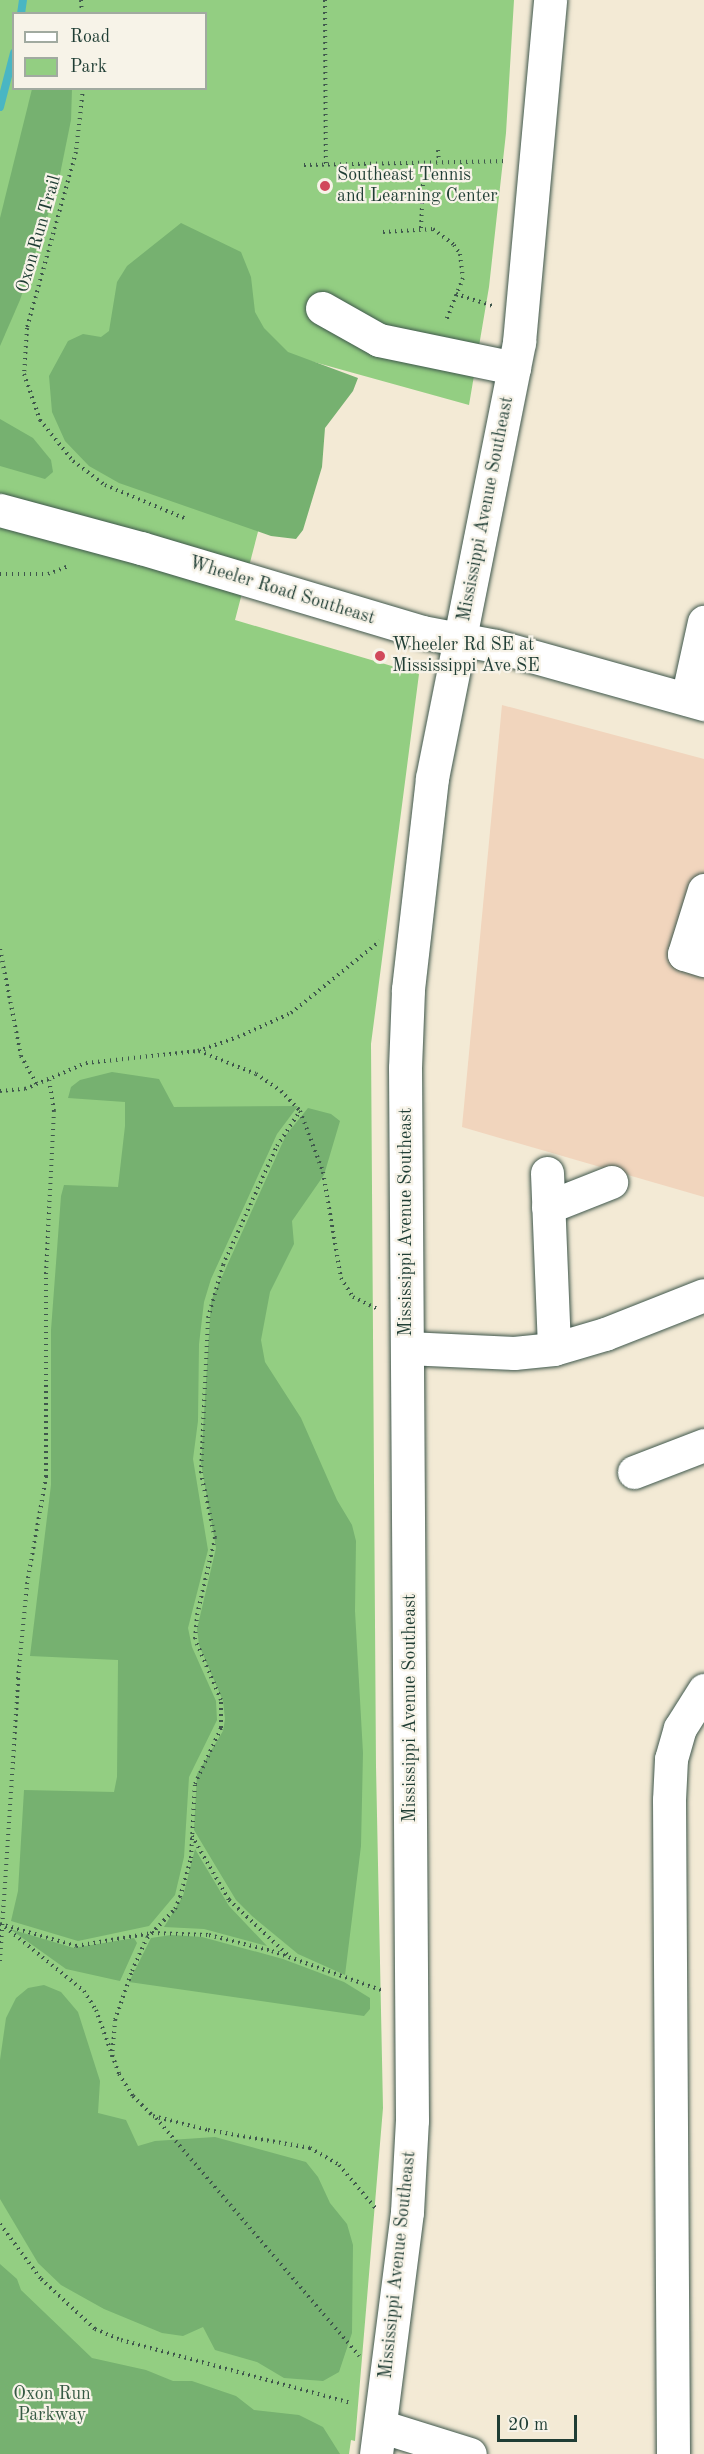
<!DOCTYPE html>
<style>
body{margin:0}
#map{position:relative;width:704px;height:2454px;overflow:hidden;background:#f3ead5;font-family:"Old Standard TT",serif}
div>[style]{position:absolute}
.built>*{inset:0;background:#f1d5bd}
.green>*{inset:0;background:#93ce82}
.forest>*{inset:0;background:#76b170}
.stream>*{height:8px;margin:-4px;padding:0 4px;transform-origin:4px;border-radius:4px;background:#49b6c3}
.path>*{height:4px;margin-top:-2px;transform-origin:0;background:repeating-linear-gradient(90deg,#3f574c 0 1.5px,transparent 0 6px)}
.roads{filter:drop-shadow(0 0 2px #3f574c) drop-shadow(0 0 2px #3f574c)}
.minor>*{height:33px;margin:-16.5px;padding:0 16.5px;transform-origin:16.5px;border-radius:16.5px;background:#fff}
.major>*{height:33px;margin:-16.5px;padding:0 16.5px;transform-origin:16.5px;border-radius:16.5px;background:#fff}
.dots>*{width:16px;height:16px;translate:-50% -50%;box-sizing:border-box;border:3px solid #f7f3e8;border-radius:50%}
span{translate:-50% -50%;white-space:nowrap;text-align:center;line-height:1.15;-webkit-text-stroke:4.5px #f7f3e8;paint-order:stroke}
.poi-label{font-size:18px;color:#1f3d34}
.left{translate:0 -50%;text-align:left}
.street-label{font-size:18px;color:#1f3d34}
.park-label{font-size:18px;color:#365a44}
.legend{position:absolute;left:12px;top:12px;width:195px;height:78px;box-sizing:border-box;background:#f7f3e8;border:2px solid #a1aaa0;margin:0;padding:8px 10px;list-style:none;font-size:18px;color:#1f3d34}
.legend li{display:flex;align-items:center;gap:12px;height:30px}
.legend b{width:30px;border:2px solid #a1aaa0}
.scale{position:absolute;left:497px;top:2415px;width:80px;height:27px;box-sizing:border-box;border:3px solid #1f3d34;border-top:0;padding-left:8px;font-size:18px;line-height:21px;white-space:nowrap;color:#1f3d34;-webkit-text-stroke:4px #f7f3e8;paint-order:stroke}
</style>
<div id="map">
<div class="built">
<div style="clip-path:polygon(502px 705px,704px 759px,704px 1197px,462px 1127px)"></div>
</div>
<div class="green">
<div style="clip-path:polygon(evenodd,0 0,514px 0,506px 133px,489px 287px,469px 405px,303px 359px,235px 620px,419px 674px,371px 1044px,376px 1766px,383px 2108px,355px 2441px,351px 2440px,349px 2454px,0 2454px,0 0,14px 14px,206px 14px,206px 88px,14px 88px,14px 14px)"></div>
</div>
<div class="forest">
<div style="clip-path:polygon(32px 89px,72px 89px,71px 120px,58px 184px,20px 300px,0 346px,0 218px)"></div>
<div style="clip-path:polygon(181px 223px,241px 252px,251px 277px,255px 312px,264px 328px,288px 352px,358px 378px,353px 391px,325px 428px,322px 467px,303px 530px,296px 539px,271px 536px,119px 483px,89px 466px,65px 441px,52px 412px,49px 376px,68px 341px,83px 334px,101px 337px,109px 331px,117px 282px,127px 266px)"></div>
<div style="clip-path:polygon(0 419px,33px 438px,51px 460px,53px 472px,45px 479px,0 466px)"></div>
<div style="clip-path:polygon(112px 1072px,159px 1079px,174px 1107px,298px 1106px,277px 1134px,211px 1279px,204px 1302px,199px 1344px,198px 1421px,193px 1459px,208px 1550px,188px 1628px,192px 1647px,216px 1701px,217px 1720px,189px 1777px,184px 1857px,175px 1895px,149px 1926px,78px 1941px,11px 1921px,18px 1891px,24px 1790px,114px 1792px,117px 1777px,118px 1660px,30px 1656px,51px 1485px,51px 1330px,61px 1196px,64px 1185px,118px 1187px,125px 1126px,125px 1102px,68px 1098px,71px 1087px,80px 1080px)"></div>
<div style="clip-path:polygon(308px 1108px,331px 1114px,340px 1121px,324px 1175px,292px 1221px,294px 1244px,270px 1292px,261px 1340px,265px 1362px,301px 1418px,337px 1500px,352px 1525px,356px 1541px,355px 1611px,363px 1753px,361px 1846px,345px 1975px,298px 1954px,252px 1916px,236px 1900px,194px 1830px,197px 1774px,223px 1731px,225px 1719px,223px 1701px,199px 1645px,197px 1629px,216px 1548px,201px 1463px,211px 1301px,286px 1135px)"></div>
<div style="clip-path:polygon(195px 1849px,229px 1906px,267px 1946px,204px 1929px,164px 1927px,183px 1896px)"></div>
<div style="clip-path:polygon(10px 1929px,74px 1948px,134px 1938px,137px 1943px,120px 1981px,66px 1969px)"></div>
<div style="clip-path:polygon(171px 1935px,202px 1937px,283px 1959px,344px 1982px,370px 1998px,370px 2009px,364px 2016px,129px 1982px,151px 1938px)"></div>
<div style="clip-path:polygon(44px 1985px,61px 1992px,78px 2012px,100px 2081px,98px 2113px,126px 2120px,138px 2146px,155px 2141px,215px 2137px,306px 2162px,318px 2177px,330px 2203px,347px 2224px,353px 2245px,352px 2333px,339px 2372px,323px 2381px,284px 2378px,257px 2362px,215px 2350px,203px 2327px,183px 2336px,162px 2333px,104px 2309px,61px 2285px,38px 2263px,0 2199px,0 2060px,6px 2018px,16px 1998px,28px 1988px)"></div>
<div style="clip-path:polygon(0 2264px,17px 2279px,21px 2290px,92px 2358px,146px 2370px,173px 2381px,192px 2381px,236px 2396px,254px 2410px,299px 2415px,323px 2427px,340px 2454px,0 2454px)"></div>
</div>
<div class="stream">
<div style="left:21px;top:14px;width:14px;rotate:-82deg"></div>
<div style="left:0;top:107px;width:56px;rotate:-75.5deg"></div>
</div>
<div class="path">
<div style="left:81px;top:0;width:14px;rotate:86deg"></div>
<div style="left:325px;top:0;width:165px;rotate:89.7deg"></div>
<div style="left:83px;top:88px;width:64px;rotate:96.2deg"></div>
<div style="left:76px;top:152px;width:183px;rotate:105.6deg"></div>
<div style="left:27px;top:328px;width:46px;rotate:93.7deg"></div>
<div style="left:24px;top:374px;width:49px;rotate:70.8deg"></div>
<div style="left:40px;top:420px;width:53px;rotate:51.2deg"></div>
<div style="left:73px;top:461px;width:40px;rotate:37deg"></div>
<div style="left:105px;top:485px;width:86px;rotate:22.7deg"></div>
<div style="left:438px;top:150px;width:12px;rotate:85deg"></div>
<div style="left:304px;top:165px;width:203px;rotate:-1.1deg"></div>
<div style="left:421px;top:228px;width:65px;rotate:-87.4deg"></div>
<div style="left:383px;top:232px;width:50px;rotate:-3.4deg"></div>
<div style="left:433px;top:229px;width:26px;rotate:37deg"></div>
<div style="left:454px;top:245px;width:11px;rotate:56deg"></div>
<div style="left:460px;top:254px;width:24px;rotate:83deg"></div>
<div style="left:463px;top:278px;width:46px;rotate:111.6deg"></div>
<div style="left:456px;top:294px;width:40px;rotate:18deg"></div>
<div style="left:0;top:574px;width:48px"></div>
<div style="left:48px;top:574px;width:22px;rotate:-21deg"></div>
<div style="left:0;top:949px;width:109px;rotate:78.9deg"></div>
<div style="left:21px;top:1056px;width:33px;rotate:61deg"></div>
<div style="left:199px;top:1051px;width:61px;rotate:22deg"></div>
<div style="left:256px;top:1074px;width:30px;rotate:34deg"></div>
<div style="left:281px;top:1091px;width:28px;rotate:46deg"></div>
<div style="left:300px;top:1111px;width:65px;rotate:69.3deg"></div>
<div style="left:323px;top:1172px;width:108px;rotate:80.4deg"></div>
<div style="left:341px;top:1278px;width:22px;rotate:58deg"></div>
<div style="left:353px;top:1297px;width:28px;rotate:26deg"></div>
<div style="left:0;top:1091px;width:25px;rotate:-5deg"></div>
<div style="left:25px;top:1089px;width:66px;rotate:-23.1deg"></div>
<div style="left:86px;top:1063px;width:113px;rotate:-6.1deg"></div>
<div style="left:198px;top:1051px;width:42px;rotate:-19.3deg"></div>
<div style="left:238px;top:1037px;width:58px;rotate:-24.4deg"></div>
<div style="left:291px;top:1013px;width:114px;rotate:-39deg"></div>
<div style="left:192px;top:1836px;width:74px;rotate:60deg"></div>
<div style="left:229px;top:1900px;width:83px;rotate:43.1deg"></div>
<div style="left:0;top:1924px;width:79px;rotate:16.1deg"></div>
<div style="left:76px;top:1946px;width:77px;rotate:-9.7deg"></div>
<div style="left:152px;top:1933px;width:57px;rotate:2deg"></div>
<div style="left:209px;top:1935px;width:65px;rotate:14.3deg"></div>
<div style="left:272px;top:1951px;width:116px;rotate:19.7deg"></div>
<div style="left:5px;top:1927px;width:102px;rotate:39deg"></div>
<div style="left:84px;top:1991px;width:22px;rotate:58deg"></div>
<div style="left:96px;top:2010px;width:68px;rotate:70.2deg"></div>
<div style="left:119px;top:2074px;width:26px;rotate:58deg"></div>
<div style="left:133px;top:2096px;width:28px;rotate:45deg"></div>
<div style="left:153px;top:2116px;width:57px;rotate:14.3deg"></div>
<div style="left:208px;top:2130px;width:104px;rotate:10deg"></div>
<div style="left:310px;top:2148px;width:34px;rotate:30deg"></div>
<div style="left:339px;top:2165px;width:59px;rotate:49.8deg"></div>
<div style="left:0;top:1961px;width:283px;rotate:-86.3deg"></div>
<div style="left:18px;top:1679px;width:95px;rotate:-84.6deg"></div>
<div style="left:27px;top:1584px;width:109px;rotate:-79.9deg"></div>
<div style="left:46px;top:1477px;width:203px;rotate:-90deg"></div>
<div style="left:46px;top:1274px;width:163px;rotate:-87.2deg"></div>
<div style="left:54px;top:1111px;width:31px;rotate:-99deg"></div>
<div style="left:112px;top:2057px;width:37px;rotate:-85deg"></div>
<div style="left:115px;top:2020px;width:52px;rotate:-70.9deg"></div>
<div style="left:132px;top:1971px;width:36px;rotate:-66deg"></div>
<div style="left:147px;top:1938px;width:40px;rotate:-46deg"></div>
<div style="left:175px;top:1909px;width:13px;rotate:-67deg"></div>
<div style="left:180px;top:1897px;width:41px;rotate:-74.2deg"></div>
<div style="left:191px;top:1858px;width:74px;rotate:-86.9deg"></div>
<div style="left:195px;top:1784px;width:62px;rotate:-65.1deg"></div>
<div style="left:221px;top:1728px;width:28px;rotate:-90deg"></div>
<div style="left:221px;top:1700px;width:66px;rotate:-113.1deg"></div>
<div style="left:195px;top:1639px;width:24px;rotate:-85deg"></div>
<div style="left:197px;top:1615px;width:79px;rotate:-76.8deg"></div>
<div style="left:215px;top:1538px;width:66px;rotate:-102.2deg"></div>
<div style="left:201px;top:1473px;width:155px;rotate:-87.4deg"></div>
<div style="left:208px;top:1318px;width:55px;rotate:-74.2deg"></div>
<div style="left:223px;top:1265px;width:131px;rotate:-65.6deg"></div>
<div style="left:277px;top:1146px;width:42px;rotate:-56.7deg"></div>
<div style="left:156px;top:2118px;width:313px;rotate:49.5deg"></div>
<div style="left:0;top:2224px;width:69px;rotate:53.3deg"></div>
<div style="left:41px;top:2279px;width:74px;rotate:42.8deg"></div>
<div style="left:95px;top:2329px;width:28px;rotate:23deg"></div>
<div style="left:121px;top:2340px;width:239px;rotate:15.3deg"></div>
</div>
<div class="roads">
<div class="minor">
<div style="left:322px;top:308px;width:65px;rotate:29.3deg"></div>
<div style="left:379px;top:340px;width:138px;rotate:11.7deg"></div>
<div style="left:687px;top:699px;width:79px;rotate:-77.6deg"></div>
<div style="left:704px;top:890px;width:67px;rotate:107.4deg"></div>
<div style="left:684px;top:954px;width:21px;rotate:17deg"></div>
<div style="left:547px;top:1173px;width:176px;rotate:87.7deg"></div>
<div style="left:548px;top:1207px;width:68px;rotate:-21.6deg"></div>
<div style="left:407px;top:1348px;width:107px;rotate:2.7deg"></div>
<div style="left:514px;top:1353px;width:40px;rotate:-5.7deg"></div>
<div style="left:554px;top:1349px;width:53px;rotate:-16.4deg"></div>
<div style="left:605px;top:1334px;width:106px;rotate:-21.5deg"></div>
<div style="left:634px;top:1472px;width:75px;rotate:-21.1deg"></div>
<div style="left:380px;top:2426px;width:94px;rotate:17.3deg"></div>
<div style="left:673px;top:2454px;width:654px;rotate:-90.35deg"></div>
<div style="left:669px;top:1800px;width:41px;rotate:-87.2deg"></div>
<div style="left:671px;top:1759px;width:32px;rotate:-74deg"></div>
<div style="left:680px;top:1728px;width:45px;rotate:-57.7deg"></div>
</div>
<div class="major">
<div style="left:0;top:510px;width:146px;rotate:15.1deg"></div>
<div style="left:141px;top:548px;width:293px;rotate:16.6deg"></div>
<div style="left:422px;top:632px;width:75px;rotate:10.7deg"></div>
<div style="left:496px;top:646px;width:216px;rotate:15.6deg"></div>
<div style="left:376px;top:2454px;width:244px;rotate:-82.7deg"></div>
<div style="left:407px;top:2212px;width:92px;rotate:-86.9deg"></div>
<div style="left:412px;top:2120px;width:1052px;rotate:-90.38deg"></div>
<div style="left:405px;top:1068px;width:79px;rotate:-87.8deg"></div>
<div style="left:408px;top:989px;width:212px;rotate:-83.5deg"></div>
<div style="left:432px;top:778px;width:445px;rotate:-78.7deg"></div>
<div style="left:519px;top:342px;width:343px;rotate:-84.8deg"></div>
</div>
</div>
<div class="dots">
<div style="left:325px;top:186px;background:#d1495b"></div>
<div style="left:380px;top:656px;background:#d1495b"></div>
</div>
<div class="poi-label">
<span class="left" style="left:337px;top:186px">Southeast Tennis<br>and Learning Center</span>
<span class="left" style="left:392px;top:656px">Wheeler Rd SE at<br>Mississippi Ave SE</span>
</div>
<div class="street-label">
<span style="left:39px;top:234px;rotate:-74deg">Oxon Run Trail</span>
<span style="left:486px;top:509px;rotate:-79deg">Mississippi Avenue Southeast</span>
<span style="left:282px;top:591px;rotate:17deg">Wheeler Road Southeast</span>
<span style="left:406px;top:1222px;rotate:-90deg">Mississippi Avenue Southeast</span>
<span style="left:410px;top:1708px;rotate:-90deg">Mississippi Avenue Southeast</span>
<span style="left:398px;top:2265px;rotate:-84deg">Mississippi Avenue Southeast</span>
</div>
<div class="park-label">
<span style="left:52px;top:2405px">Oxon Run<br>Parkway</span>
</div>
<ul class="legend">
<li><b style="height:8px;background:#fff"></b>Road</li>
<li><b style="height:16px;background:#93ce82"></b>Park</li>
</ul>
<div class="scale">20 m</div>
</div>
